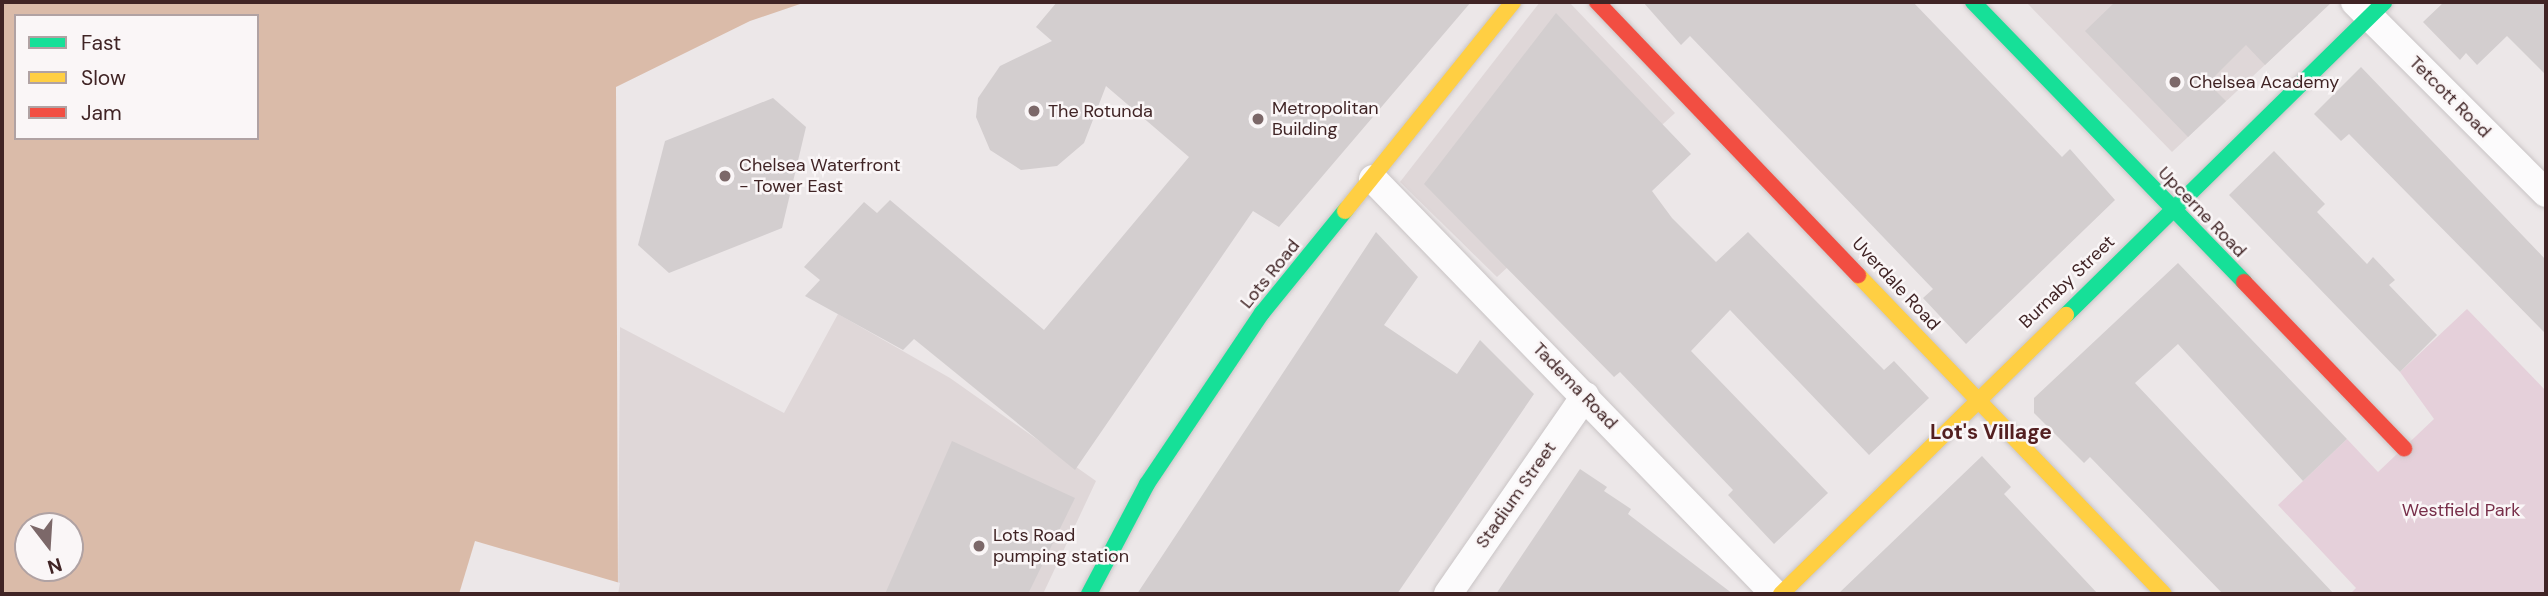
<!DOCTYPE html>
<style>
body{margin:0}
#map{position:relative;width:2548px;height:596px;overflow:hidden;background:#ece7e8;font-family:"DM Sans",sans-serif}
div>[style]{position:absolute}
.built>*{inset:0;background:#dfd7d8}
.green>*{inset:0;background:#e5d0da}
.water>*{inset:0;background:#dabba9}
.pier>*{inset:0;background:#ece7e8}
.building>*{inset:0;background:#d3cecf}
.roads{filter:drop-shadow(0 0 2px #c9c4c5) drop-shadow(0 0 2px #c9c4c5)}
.street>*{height:28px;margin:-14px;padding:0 14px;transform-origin:14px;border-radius:14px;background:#fcfbfc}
.fast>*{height:16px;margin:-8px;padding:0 8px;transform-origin:8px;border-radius:8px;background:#16e098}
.slow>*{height:16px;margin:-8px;padding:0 8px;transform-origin:8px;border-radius:8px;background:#ffcf43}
.jam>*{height:16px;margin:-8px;padding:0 8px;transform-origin:8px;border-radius:8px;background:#f24e42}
.dots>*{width:19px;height:19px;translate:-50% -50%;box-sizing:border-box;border:4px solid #faf6f7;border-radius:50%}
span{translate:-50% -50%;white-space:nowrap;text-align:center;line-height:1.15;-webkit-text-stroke:5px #faf6f7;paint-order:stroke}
.poi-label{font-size:18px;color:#402425}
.left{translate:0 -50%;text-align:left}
.street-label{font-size:18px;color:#402425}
.park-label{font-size:18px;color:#772e49}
.quarter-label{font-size:21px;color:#531f20;font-weight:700}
.frame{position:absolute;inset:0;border:4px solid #402425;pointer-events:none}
.legend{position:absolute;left:14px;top:14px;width:245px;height:126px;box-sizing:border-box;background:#faf6f7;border:2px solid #b0a2a3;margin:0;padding:9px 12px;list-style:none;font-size:21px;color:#402425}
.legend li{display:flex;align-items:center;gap:14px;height:35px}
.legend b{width:35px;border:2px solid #b0a2a3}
.north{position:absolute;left:14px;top:512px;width:70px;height:70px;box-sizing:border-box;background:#faf6f7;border:2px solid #b0a2a3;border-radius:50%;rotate:163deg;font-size:19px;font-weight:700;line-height:28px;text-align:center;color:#402425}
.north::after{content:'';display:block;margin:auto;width:24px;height:32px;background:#7c6869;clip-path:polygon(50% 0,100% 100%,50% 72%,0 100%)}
</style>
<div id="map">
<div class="built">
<div style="clip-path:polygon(1540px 2px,1569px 2px,1675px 113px,1497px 277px,1400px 182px)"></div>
<div style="clip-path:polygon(2026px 2px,2305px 2px,2318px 15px,2172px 152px)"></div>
<div style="clip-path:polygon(838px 314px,950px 378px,1096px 481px,1043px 594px,618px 594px,620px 327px,784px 413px)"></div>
</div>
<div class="green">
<div style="clip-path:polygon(2467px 309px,2546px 391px,2546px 594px,2350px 594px,2356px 588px,2278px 505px,2347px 439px,2378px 472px,2434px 419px,2400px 372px)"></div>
</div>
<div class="water">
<div style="clip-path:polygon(evenodd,2px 2px,806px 2px,750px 21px,616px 87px,618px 594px,2px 594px,2px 2px,16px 16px,257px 16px,257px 138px,16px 138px,16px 16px,2px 2px,28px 526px,70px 526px,70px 568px,28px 568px,28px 526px)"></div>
</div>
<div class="pier">
<div style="clip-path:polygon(475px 541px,620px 583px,618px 594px,459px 594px)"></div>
</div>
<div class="building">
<div style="clip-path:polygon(1057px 2px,1471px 2px,1279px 227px,1253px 211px,1075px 470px,914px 339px,903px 350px,805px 296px,820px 280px,804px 267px,864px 202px,877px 213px,890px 200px,1044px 330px,1189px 157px,1106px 86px,1084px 143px,1057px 166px,1021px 170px,990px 150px,976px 117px,978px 98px,1000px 66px,1052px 41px,1036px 27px)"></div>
<div style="clip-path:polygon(1643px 2px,1913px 2px,2062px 157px,2070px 149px,2115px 200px,1966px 344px,1923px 298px,1933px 289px,1690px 36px,1681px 45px)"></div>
<div style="clip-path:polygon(2115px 2px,2332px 2px,2265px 65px,2246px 45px,2208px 83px,2226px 101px,2188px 137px,2085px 31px)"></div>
<div style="clip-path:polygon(2444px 2px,2546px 2px,2546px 75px,2507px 36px,2477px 65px,2466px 53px,2460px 60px,2423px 22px)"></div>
<div style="clip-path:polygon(1556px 13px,1691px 154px,1652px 191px,1672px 218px,1716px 262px,1748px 232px,1884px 370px,1894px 361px,1929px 398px,1869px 455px,1730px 310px,1691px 351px,1828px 493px,1774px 544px,1728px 495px,1733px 490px,1620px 372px,1614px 377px,1424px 184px)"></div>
<div style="clip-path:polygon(2361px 67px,2546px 260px,2546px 334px,2349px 134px,2341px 141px,2314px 114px)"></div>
<div style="clip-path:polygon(773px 98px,806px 127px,782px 228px,669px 273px,638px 245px,665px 141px)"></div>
<div style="clip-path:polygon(2274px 151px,2325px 204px,2317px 212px,2367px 264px,2373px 257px,2395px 280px,2389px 285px,2437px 335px,2400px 372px,2229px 195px)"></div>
<div style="clip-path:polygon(1376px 232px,1418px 277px,1384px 325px,1457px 374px,1480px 340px,1534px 394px,1397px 594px,1137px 594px)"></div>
<div style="clip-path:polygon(2178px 263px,2347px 439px,2303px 481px,2178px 344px,2135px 383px,2334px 594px,2223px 594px,2090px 457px,2084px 463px,2034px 413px,2034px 398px)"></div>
<div style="clip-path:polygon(952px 441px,1075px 498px,1028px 594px,885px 594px)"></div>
<div style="clip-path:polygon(1982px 456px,2011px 487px,2004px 494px,2098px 594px,1838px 594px)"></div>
<div style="clip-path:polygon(1580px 469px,1607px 487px,1604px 491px,1631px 509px,1628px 514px,1733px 594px,1496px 594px)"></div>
</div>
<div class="roads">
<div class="street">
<div style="left:2355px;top:2px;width:270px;rotate:45deg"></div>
<div style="left:1373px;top:179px;width:578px;rotate:45.91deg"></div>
<div style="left:1448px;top:594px;width:241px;rotate:-55.3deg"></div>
</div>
<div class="fast">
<div style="left:1973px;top:2px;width:390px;rotate:45.9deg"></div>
<div style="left:2066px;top:315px;width:446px;rotate:-44.5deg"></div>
<div style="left:1089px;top:594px;width:124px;rotate:-62.2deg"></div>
<div style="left:1147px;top:484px;width:206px;rotate:-56.1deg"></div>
<div style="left:1262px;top:313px;width:132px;rotate:-50.9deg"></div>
</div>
<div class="slow">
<div style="left:1345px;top:211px;width:268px;rotate:-51.2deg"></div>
<div style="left:1858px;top:275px;width:442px;rotate:46.2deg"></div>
<div style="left:1781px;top:594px;width:399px;rotate:-44.4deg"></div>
</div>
<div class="jam">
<div style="left:1597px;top:2px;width:378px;rotate:46.3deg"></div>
<div style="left:2244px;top:282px;width:231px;rotate:46.1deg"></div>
</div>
</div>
<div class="dots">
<div style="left:2175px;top:82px;background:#7c6869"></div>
<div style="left:1034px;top:111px;background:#7c6869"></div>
<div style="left:1258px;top:119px;background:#7c6869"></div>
<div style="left:725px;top:176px;background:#7c6869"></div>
<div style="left:979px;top:546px;background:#7c6869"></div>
</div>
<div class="poi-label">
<span class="left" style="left:2189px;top:82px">Chelsea Academy</span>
<span class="left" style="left:1272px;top:119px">Metropolitan<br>Building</span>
<span class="left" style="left:1048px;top:111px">The Rotunda</span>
<span class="left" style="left:739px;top:176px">Chelsea Waterfront<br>- Tower East</span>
<span class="left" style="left:993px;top:546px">Lots Road<br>pumping station</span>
</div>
<div class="street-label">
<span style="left:2450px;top:97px;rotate:45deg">Tetcott Road</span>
<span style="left:2202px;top:212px;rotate:46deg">Upcerne Road</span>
<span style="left:1270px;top:274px;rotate:-51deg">Lots Road</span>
<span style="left:2067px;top:282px;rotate:-44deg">Burnaby Street</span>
<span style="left:1896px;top:284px;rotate:47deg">Uverdale Road</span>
<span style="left:1575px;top:386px;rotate:46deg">Tadema Road</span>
<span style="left:1516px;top:495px;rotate:-55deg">Stadium Street</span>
</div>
<div class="park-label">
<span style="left:2461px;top:510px">Westfield Park</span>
</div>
<div class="quarter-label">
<span style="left:1991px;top:432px">Lot's Village</span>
</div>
<div class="frame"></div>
<ul class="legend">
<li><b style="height:9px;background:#16e098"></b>Fast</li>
<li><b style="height:9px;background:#ffcf43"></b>Slow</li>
<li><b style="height:9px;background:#f24e42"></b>Jam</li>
</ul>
<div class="north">N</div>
</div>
